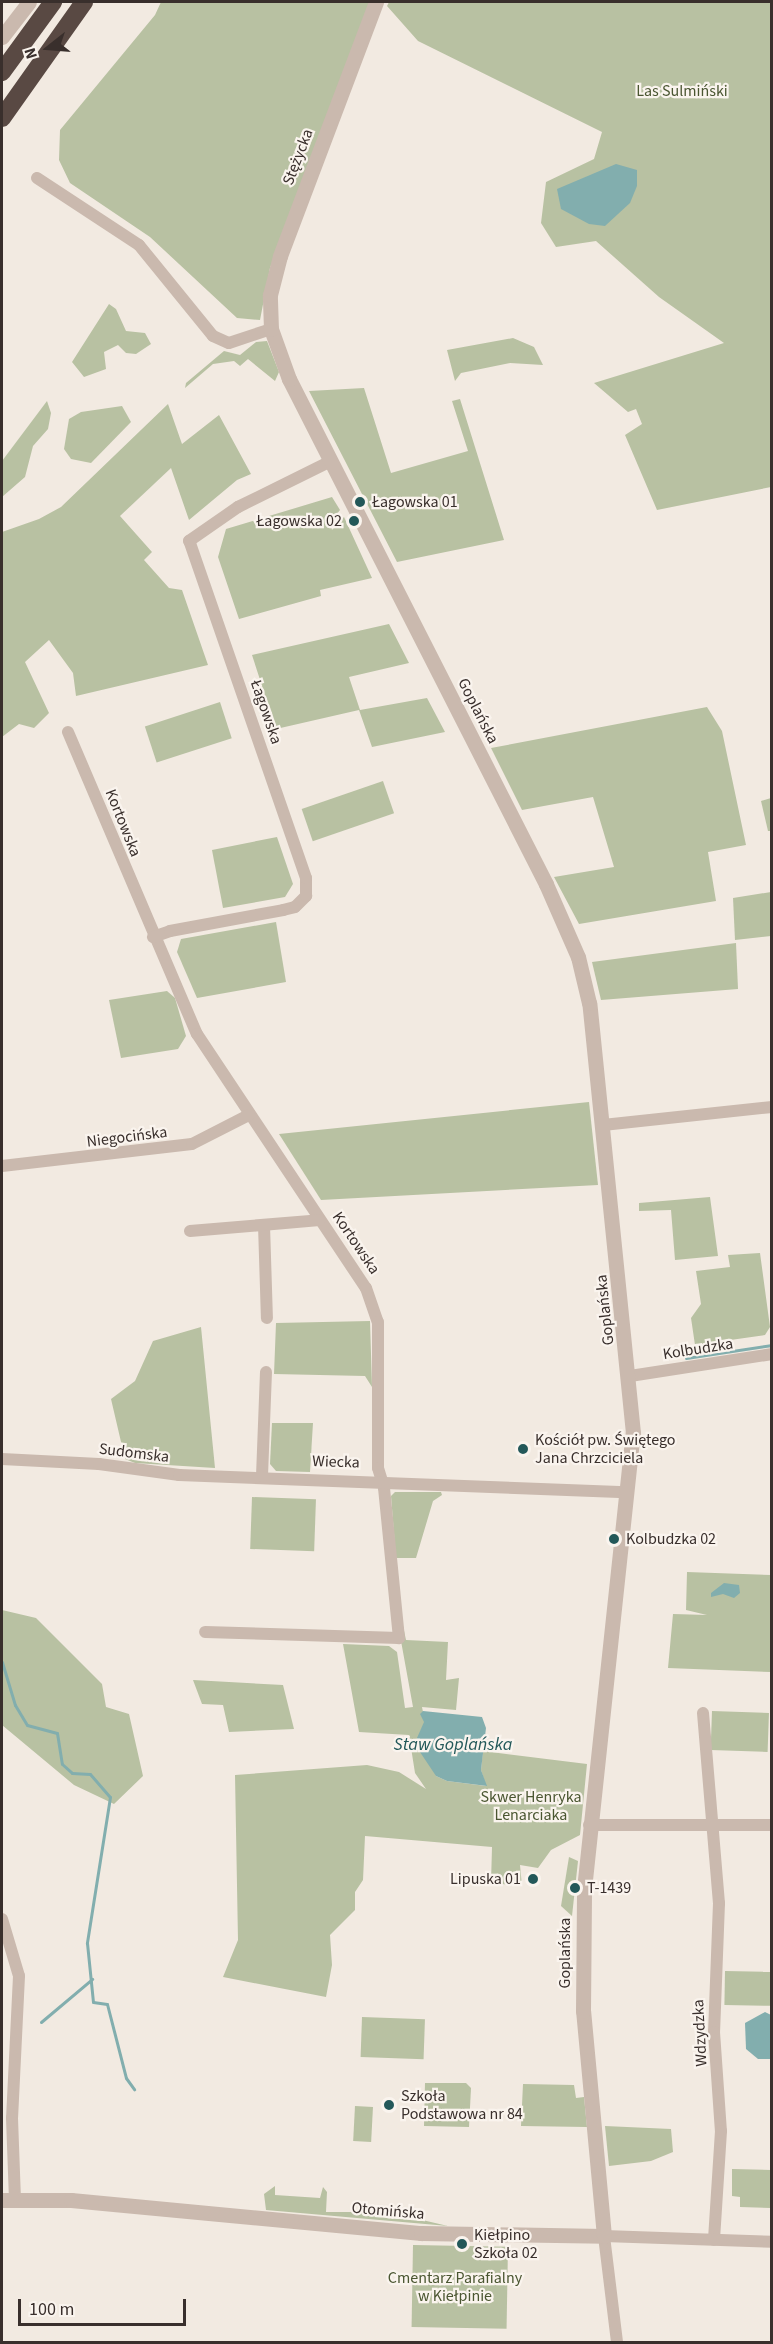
<!DOCTYPE html>
<meta charset="utf-8">
<style>
body{margin:0}
#map{position:relative;width:773px;height:2344px;overflow:hidden;background:#f2eae1;font-family:"Source Sans 3",sans-serif}
div>[style]{position:absolute}
.green>*{inset:0;background:#b8c1a2;transform-origin:0 0}
.water>*{inset:0;background:#82aeae}
.stream>*{height:3px;margin:-1.5px;padding:0 1.5px;transform-origin:1.5px;border-radius:1.5px;background:#82aeae}
.minor>*{height:12px;margin:-6px;padding:0 6px;transform-origin:6px;border-radius:6px;background:#cab9ae}
.tertiary>*{height:15px;margin:-7.5px;padding:0 7.5px;transform-origin:7.5px;border-radius:7.5px;background:#cab9ae}
.motorway>*{height:18px;margin:-9px;padding:0 9px;transform-origin:9px;border-radius:9px;background:#594943}
.dots>*{width:16px;height:16px;translate:-50% -50%;box-sizing:border-box;border:3px solid #faf4ee;border-radius:50%}
span{translate:-50% -50%;white-space:nowrap;text-align:center;line-height:1.15;-webkit-text-stroke:4.5px #faf4ee;paint-order:stroke}
.park-label{font-size:16px;color:#4a5631}
.street-label{font-size:16px;color:#392f2c}
.poi-label{font-size:16px;color:#392f2c}
.left{translate:0 -50%;text-align:left}
.right{translate:-100% -50%;text-align:right}
.water-label{font-size:18px;color:#235859;font-style:italic}
.frame{position:absolute;inset:0;border:3px solid #392f2c;pointer-events:none}
.north{position:absolute;left:18px;top:18px;width:60px;height:60px;-webkit-text-stroke:4px #faf4ee;paint-order:stroke;rotate:253deg;font-size:16px;font-weight:700;line-height:24px;text-align:center;color:#392f2c}
.north::after{content:'';display:block;margin:auto;width:21px;height:27px;background:#392f2c;clip-path:polygon(50% 0,100% 100%,50% 72%,0 100%)}
.scale{position:absolute;left:18px;top:2299px;width:168px;height:27px;box-sizing:border-box;border:3px solid #392f2c;border-top:0;padding-left:8px;font-size:18px;line-height:21px;white-space:nowrap;color:#392f2c;-webkit-text-stroke:4px #faf4ee;paint-order:stroke}
</style>
<div id="map">
<div class="green">
<div style="clip-path:polygon(161px 2px,371px 2px,270px 268px,260px 320px,237px 318px,150px 237px,70px 183px,59px 160px,60px 130px,155px 15px)"></div>
<div style="clip-path:polygon(389px 2px,771px 2px,771px 487px,657px 510px,625px 435px,642px 424px,636px 409px,628px 412px,594px 383px,724px 343px,659px 297px,596px 241px,556px 247px,541px 223px,546px 182px,594px 159px,602px 132px,418px 41px,387px 6px)"></div>
<div style="clip-path:polygon(109px 304px,116px 309px,126px 331px,145px 333px,151px 344px,136px 354px,126px 353px,118px 345px,104px 352px,106px 369px,84px 377px,72px 362px)"></div>
<div style="clip-path:polygon(513px 338px,534px 347px,543px 365px,510px 363px,461px 373px,455px 381px,447px 350px)"></div>
<div style="clip-path:polygon(267px 341px,279px 372px,275px 381px,248px 359px,240px 366px,234px 361px,213px 364px,185px 388px,186px 383px,224px 351px,240px 355px,256px 342px)"></div>
<div style="clip-path:polygon(364px 388px,391px 473px,468px 451px,452px 401px,460px 399px,504px 540px,397px 562px,309px 391px)"></div>
<div style="clip-path:polygon(47px 401px,51px 413px,48px 429px,33px 446px,25px 477px,2px 497px,2px 461px)"></div>
<div style="clip-path:polygon(168px 404px,182px 444px,219px 415px,251px 474px,237px 480px,189px 520px,171px 468px,120px 516px,152px 552px,144px 560px,169px 588px,182px 590px,208px 665px,76px 696px,73px 673px,49px 640px,25px 662px,49px 713px,34px 728px,19px 724px,2px 737px,2px 532px,39px 519px,61px 507px)"></div>
<div style="clip-path:polygon(122px 406px,131px 422px,91px 463px,71px 459px,64px 449px,69px 419px,81px 412px)"></div>
<div style="clip-path:polygon(332px 497px,340px 510px,336px 515px,327px 513px,332px 530px,344px 517px,372px 578px,320px 590px,321px 596px,239px 619px,218px 557px,226px 529px)"></div>
<div style="clip-path:polygon(389px 624px,409px 663px,349px 677px,360px 710px,427px 698px,445px 732px,372px 747px,359px 710px,276px 729px,252px 655px)"></div>
<div style="left:220px;top:702px;width:38px;height:79px;rotate:72deg"></div>
<div style="clip-path:polygon(707px 707px,722px 731px,746px 845px,708px 852px,716px 901px,579px 924px,554px 877px,614px 867px,593px 797px,522px 810px,491px 748px)"></div>
<div style="left:383px;top:781px;width:34px;height:86px;rotate:71deg"></div>
<div style="clip-path:polygon(771px 798px,771px 831px,768px 831px,761px 801px)"></div>
<div style="clip-path:polygon(277px 837px,293px 884px,285px 897px,223px 908px,212px 850px)"></div>
<div style="clip-path:polygon(771px 892px,771px 936px,735px 940px,733px 898px)"></div>
<div style="clip-path:polygon(276px 922px,286px 982px,197px 998px,177px 952px,181px 939px)"></div>
<div style="clip-path:polygon(736px 943px,738px 989px,601px 1000px,592px 962px)"></div>
<div style="clip-path:polygon(167px 991px,175px 998px,186px 1036px,178px 1049px,121px 1058px,109px 1000px)"></div>
<div style="clip-path:polygon(589px 1102px,598px 1185px,321px 1200px,279px 1134px)"></div>
<div style="clip-path:polygon(710px 1197px,718px 1256px,675px 1260px,671px 1210px,639px 1211px,639px 1203px)"></div>
<div style="clip-path:polygon(760px 1253px,770px 1327px,765px 1335px,695px 1345px,691px 1318px,701px 1304px,696px 1271px,730px 1267px,728px 1255px)"></div>
<div style="clip-path:polygon(370px 1321px,372px 1387px,365px 1376px,274px 1374px,276px 1323px)"></div>
<div style="clip-path:polygon(201px 1327px,215px 1468px,135px 1463px,125px 1459px,111px 1399px,135px 1381px,153px 1341px)"></div>
<div style="clip-path:polygon(272px 1423px,313px 1423px,310px 1472px,276px 1471px,270px 1464px)"></div>
<div style="clip-path:polygon(395px 1492px,441px 1492px,442px 1495px,433px 1501px,416px 1558px,396px 1558px,391px 1496px)"></div>
<div style="left:252px;top:1497px;width:64px;height:52px;rotate:2deg"></div>
<div style="clip-path:polygon(687px 1572px,771px 1575px,771px 1672px,668px 1668px,673px 1614px,707px 1615px,686px 1610px)"></div>
<div style="clip-path:polygon(2px 1610px,36px 1618px,102px 1684px,106px 1707px,129px 1714px,143px 1776px,114px 1804px,74px 1785px,2px 1725px)"></div>
<div style="clip-path:polygon(403px 1626px,406px 1640px,448px 1642px,446px 1680px,459px 1678px,456px 1710px,422px 1707px,436px 1776px,447px 1781px,486px 1786px,481px 1770px,483px 1751px,587px 1764px,580px 1835px,551px 1850px,538px 1868px,520px 1865px,522px 1886px,491px 1883px,492px 1847px,365px 1836px,363px 1880px,355px 1892px,355px 1910px,330px 1935px,332px 1965px,326px 1997px,223px 1977px,238px 1940px,235px 1775px,367px 1765px,399px 1772px,426px 1789px,415px 1773px,409px 1735px,359px 1732px,343px 1644px,389px 1646px,397px 1652px,405px 1708px,413px 1707px,401px 1641px)"></div>
<div style="clip-path:polygon(193px 1680px,283px 1685px,294px 1729px,229px 1732px,223px 1705px,202px 1704px)"></div>
<div style="left:712px;top:1711px;width:57px;height:39px;rotate:2deg"></div>
<div style="clip-path:polygon(569px 1857px,578px 1861px,572px 1916px,561px 1906px)"></div>
<div style="left:725px;top:1971px;width:46px;height:34px;rotate:1deg"></div>
<div style="left:362px;top:2017px;width:63px;height:40px;rotate:2deg"></div>
<div style="clip-path:polygon(425px 2083px,466px 2083px,471px 2088px,469px 2127px,424px 2126px)"></div>
<div style="clip-path:polygon(523px 2084px,574px 2085px,576px 2098px,584px 2097px,587px 2127px,521px 2126px)"></div>
<div style="left:355px;top:2106px;width:18px;height:35px;rotate:3deg"></div>
<div style="clip-path:polygon(605px 2126px,671px 2129px,673px 2152px,651px 2161px,609px 2166px)"></div>
<div style="clip-path:polygon(732px 2169px,771px 2170px,771px 2208px,740px 2207px,740px 2197px,732px 2196px)"></div>
<div style="clip-path:polygon(275px 2186px,275px 2195px,320px 2198px,323px 2187px,327px 2192px,326px 2212px,417px 2212px,418px 2219px,448px 2226px,266px 2210px,264px 2194px)"></div>
<div style="left:413px;top:2245px;width:95px;height:82px;rotate:1deg"></div>
</div>
<div class="water">
<div style="clip-path:polygon(616px 164px,637px 170px,637px 186px,630px 203px,605px 226px,589px 224px,561px 209px,557px 189px)"></div>
<div style="clip-path:polygon(724px 1583px,739px 1585px,740px 1593px,734px 1598px,723px 1594px,711px 1597px,711px 1593px)"></div>
<div style="clip-path:polygon(423px 1711px,482px 1717px,486px 1728px,481px 1770px,487px 1786px,447px 1781px,436px 1776px,420px 1752px,417px 1738px,424px 1722px,420px 1714px)"></div>
<div style="clip-path:polygon(765px 2012px,771px 2015px,771px 2059px,758px 2059px,746px 2049px,745px 2023px)"></div>
</div>
<div class="stream">
<div style="left:686px;top:1358px;width:87px;rotate:-8.6deg"></div>
<div style="left:2px;top:1662px;width:45px;rotate:73.2deg"></div>
<div style="left:15px;top:1705px;width:23px;rotate:59deg"></div>
<div style="left:27px;top:1725px;width:31px;rotate:15deg"></div>
<div style="left:57px;top:1733px;width:31px;rotate:81deg"></div>
<div style="left:62px;top:1764px;width:13px;rotate:42deg"></div>
<div style="left:72px;top:1773px;width:18px;rotate:3deg"></div>
<div style="left:90px;top:1774px;width:30px;rotate:49deg"></div>
<div style="left:110px;top:1797px;width:148px;rotate:99deg"></div>
<div style="left:87px;top:1943px;width:59px;rotate:84.2deg"></div>
<div style="left:93px;top:2002px;width:14px;rotate:8deg"></div>
<div style="left:107px;top:2004px;width:76px;rotate:75.6deg"></div>
<div style="left:126px;top:2078px;width:14px;rotate:54deg"></div>
<div style="left:41px;top:2022px;width:67px;rotate:-40.1deg"></div>
</div>
<div class="minor">
<div style="left:37px;top:178px;width:122px;rotate:33.3deg"></div>
<div style="left:139px;top:245px;width:117px;rotate:50.9deg"></div>
<div style="left:213px;top:336px;width:17px;rotate:24deg"></div>
<div style="left:229px;top:343px;width:44px;rotate:-18.4deg"></div>
<div style="left:68px;top:732px;width:328px;rotate:66.9deg"></div>
<div style="left:197px;top:1034px;width:305px;rotate:56.4deg"></div>
<div style="left:366px;top:1288px;width:36px;rotate:71deg"></div>
<div style="left:378px;top:1322px;width:146px;rotate:90deg"></div>
<div style="left:378px;top:1468px;width:21px;rotate:73deg"></div>
<div style="left:384px;top:1488px;width:151px;rotate:84.3deg"></div>
<div style="left:399px;top:1638px;width:194px;rotate:-178.2deg"></div>
<div style="left:153px;top:937px;width:18px;rotate:-19deg"></div>
<div style="left:170px;top:931px;width:115px;rotate:-10.5deg"></div>
<div style="left:283px;top:910px;width:12px;rotate:-14deg"></div>
<div style="left:295px;top:907px;width:16px;rotate:-45deg"></div>
<div style="left:306px;top:896px;width:18px;rotate:-90deg"></div>
<div style="left:306px;top:878px;width:357px;rotate:-109.1deg"></div>
<div style="left:189px;top:541px;width:60px;rotate:-34.8deg"></div>
<div style="left:238px;top:507px;width:104px;rotate:-26.3deg"></div>
<div style="left:603px;top:1125px;width:170px;rotate:-6.1deg"></div>
<div style="left:2px;top:1166px;width:191px;rotate:-6.6deg"></div>
<div style="left:192px;top:1144px;width:64px;rotate:-27deg"></div>
<div style="left:264px;top:1225px;width:93px;rotate:88.2deg"></div>
<div style="left:190px;top:1231px;width:130px;rotate:-4.8deg"></div>
<div style="left:630px;top:1376px;width:144px;rotate:-8.8deg"></div>
<div style="left:2px;top:1459px;width:97px;rotate:3deg"></div>
<div style="left:99px;top:1464px;width:81px;rotate:7.8deg"></div>
<div style="left:179px;top:1475px;width:447px;rotate:2.2deg"></div>
<div style="left:262px;top:1476px;width:104px;rotate:-87.8deg"></div>
<div style="left:703px;top:1713px;width:191px;rotate:85.2deg"></div>
<div style="left:719px;top:1903px;width:129px;rotate:92.2deg"></div>
<div style="left:714px;top:2032px;width:99px;rotate:86deg"></div>
<div style="left:721px;top:2131px;width:109px;rotate:93.7deg"></div>
<div style="left:589px;top:1825px;width:183px"></div>
<div style="left:2px;top:1919px;width:59px;rotate:73.4deg"></div>
<div style="left:19px;top:1976px;width:142px;rotate:92.8deg"></div>
<div style="left:12px;top:2118px;width:81px;rotate:87.9deg"></div>
<div style="left:617px;top:2342px;width:107px;rotate:-97deg"></div>
<div style="left:604px;top:2236px;width:168px;rotate:2deg"></div>
</div>
<div class="tertiary">
<div style="left:2px;top:37px;width:44px;rotate:-52.4deg"></div>
<div style="left:2px;top:2200px;width:69px"></div>
<div style="left:71px;top:2200px;width:352px;rotate:5.4deg"></div>
<div style="left:421px;top:2233px;width:183px;rotate:0.9deg"></div>
<div style="left:604px;top:2236px;width:226px;rotate:-95.3deg"></div>
<div style="left:583px;top:2011px;width:122px;rotate:-89.5deg"></div>
<div style="left:584px;top:1889px;width:459px;rotate:-83.9deg"></div>
<div style="left:633px;top:1433px;width:432px;rotate:-95.8deg"></div>
<div style="left:589px;top:1003px;width:47px;rotate:-103.4deg"></div>
<div style="left:578px;top:957px;width:80px;rotate:-113.7deg"></div>
<div style="left:546px;top:884px;width:567px;rotate:-116.97deg"></div>
<div style="left:289px;top:379px;width:53px;rotate:-109.8deg"></div>
<div style="left:271px;top:329px;width:34px;rotate:-92deg"></div>
<div style="left:270px;top:295px;width:40px;rotate:-75.6deg"></div>
<div style="left:280px;top:256px;width:272px;rotate:-69.3deg"></div>
</div>
<div class="motorway">
<div style="left:2px;top:72px;width:87px;rotate:-53.9deg"></div>
<div style="left:2px;top:118px;width:142px;rotate:-54.7deg"></div>
</div>
<div class="dots">
<div style="left:360px;top:502px;background:#235859"></div>
<div style="left:354px;top:521px;background:#235859"></div>
<div style="left:523px;top:1449px;background:#235859"></div>
<div style="left:614px;top:1539px;background:#235859"></div>
<div style="left:533px;top:1879px;background:#235859"></div>
<div style="left:575px;top:1888px;background:#235859"></div>
<div style="left:389px;top:2105px;background:#235859"></div>
<div style="left:462px;top:2244px;background:#235859"></div>
</div>
<div class="park-label">
<span style="left:682px;top:91px">Las Sulmiński</span>
<span style="left:531px;top:1806px">Skwer Henryka<br>Lenarciaka</span>
<span style="left:455px;top:2287px">Cmentarz Parafialny<br>w Kiełpinie</span>
</div>
<div class="street-label">
<span style="left:298px;top:157px;rotate:-69deg">Stężycka</span>
<span style="left:478px;top:711px;rotate:63deg">Goplańska</span>
<span style="left:266px;top:712px;rotate:71deg">Łagowska</span>
<span style="left:123px;top:823px;rotate:68deg">Kortowska</span>
<span style="left:127px;top:1137px;rotate:-7deg">Niegocińska</span>
<span style="left:356px;top:1243px;rotate:56deg">Kortowska</span>
<span style="left:605px;top:1310px;rotate:-96deg">Goplańska</span>
<span style="left:698px;top:1349px;rotate:-9deg">Kolbudzka</span>
<span style="left:134px;top:1453px;rotate:7deg">Sudomska</span>
<span style="left:336px;top:1462px;rotate:2deg">Wiecka</span>
<span style="left:565px;top:1953px;rotate:-90deg">Goplańska</span>
<span style="left:700px;top:2033px;rotate:-93deg">Wdzydzka</span>
<span style="left:388px;top:2211px;rotate:5deg">Otomińska</span>
</div>
<div class="poi-label">
<span class="left" style="left:372px;top:502px">Łagowska 01</span>
<span class="right" style="left:342px;top:521px">Łagowska 02</span>
<span class="left" style="left:535px;top:1449px">Kościół pw. Świętego<br>Jana Chrzciciela</span>
<span class="left" style="left:626px;top:1539px">Kolbudzka 02</span>
<span class="right" style="left:521px;top:1879px">Lipuska 01</span>
<span class="left" style="left:587px;top:1888px">T-1439</span>
<span class="left" style="left:401px;top:2105px">Szkoła<br>Podstawowa nr 84</span>
<span class="left" style="left:474px;top:2244px">Kiełpino<br>Szkoła 02</span>
</div>
<div class="water-label">
<span style="left:453px;top:1745px">Staw Goplańska</span>
</div>
<div class="frame"></div>
<div class="north">N</div>
<div class="scale">100 m</div>
</div>
